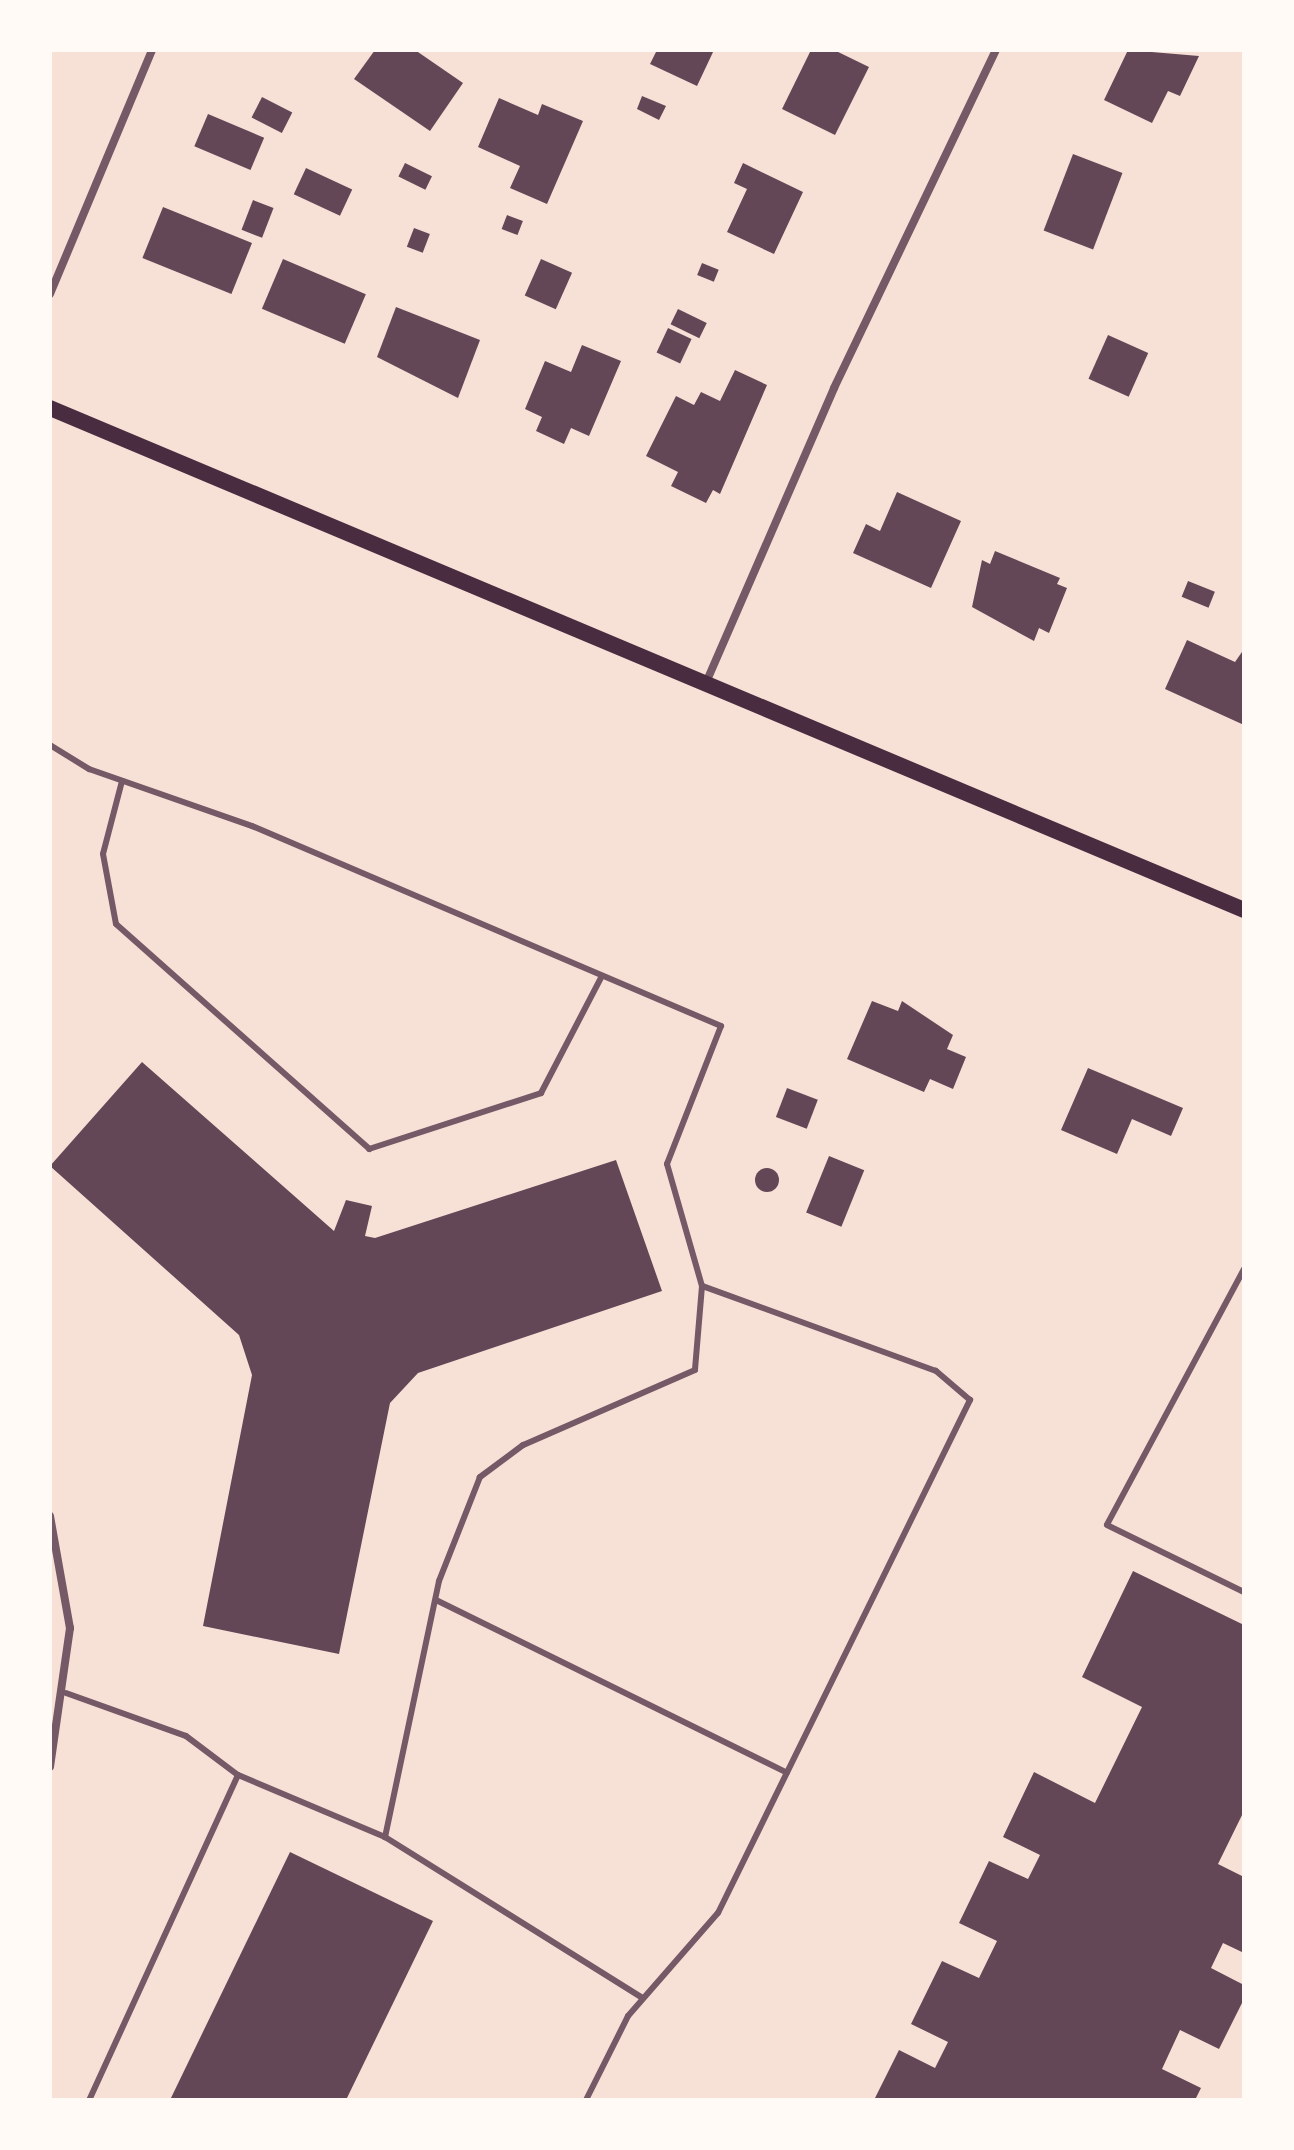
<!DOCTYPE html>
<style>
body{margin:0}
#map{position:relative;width:1294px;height:2150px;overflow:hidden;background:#f7e1d7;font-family:"DM Sans",sans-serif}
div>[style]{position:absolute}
.building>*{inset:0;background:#644757;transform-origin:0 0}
.round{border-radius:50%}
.service>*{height:6px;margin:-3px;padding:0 3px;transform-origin:3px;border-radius:3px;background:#755966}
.minor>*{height:8px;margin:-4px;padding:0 4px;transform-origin:4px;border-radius:4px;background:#755966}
.secondary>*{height:16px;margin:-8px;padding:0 8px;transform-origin:8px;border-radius:8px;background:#4a2c40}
span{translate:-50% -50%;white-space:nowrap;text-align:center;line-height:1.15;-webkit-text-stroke:6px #fffaf5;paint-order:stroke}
.frame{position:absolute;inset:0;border:52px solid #fffaf5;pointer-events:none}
</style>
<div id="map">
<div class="building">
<div style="clip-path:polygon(375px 50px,415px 50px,463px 83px,430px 131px,354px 79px)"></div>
<div style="clip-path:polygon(657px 50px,714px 50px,697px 86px,650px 64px)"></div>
<div style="clip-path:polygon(811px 50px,834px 50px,869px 67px,835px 135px,782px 109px)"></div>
<div style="clip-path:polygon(1128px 50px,1199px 56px,1180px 96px,1168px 91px,1152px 123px,1104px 100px)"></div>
<div style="clip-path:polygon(642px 96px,666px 106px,659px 120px,637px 109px)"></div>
<div style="left:262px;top:97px;width:34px;height:23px;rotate:27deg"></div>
<div style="clip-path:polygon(499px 98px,538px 115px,542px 104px,583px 121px,547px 204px,510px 188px,520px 166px,478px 147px)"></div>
<div style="left:208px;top:114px;width:61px;height:35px;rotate:23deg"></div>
<div style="left:1073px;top:154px;width:53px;height:82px;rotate:21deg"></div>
<div style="left:405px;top:163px;width:30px;height:15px;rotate:26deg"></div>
<div style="clip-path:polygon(743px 163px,803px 192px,774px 254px,727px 232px,747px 189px,734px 183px)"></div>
<div style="left:306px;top:168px;width:51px;height:29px;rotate:25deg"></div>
<div style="left:253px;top:200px;width:22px;height:32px;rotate:21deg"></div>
<div style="left:163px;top:207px;width:96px;height:55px;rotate:22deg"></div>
<div style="left:507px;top:215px;width:17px;height:15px;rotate:21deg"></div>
<div style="left:414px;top:228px;width:17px;height:20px;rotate:21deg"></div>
<div style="left:283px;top:259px;width:90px;height:54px;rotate:23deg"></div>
<div style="left:541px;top:259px;width:34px;height:40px;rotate:24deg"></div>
<div style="left:702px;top:263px;width:18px;height:13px;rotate:22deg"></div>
<div style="clip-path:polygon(396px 307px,480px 340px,458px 398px,377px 357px)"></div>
<div style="left:678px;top:309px;width:32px;height:17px;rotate:26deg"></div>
<div style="left:668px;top:328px;width:26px;height:27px;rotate:25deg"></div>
<div style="left:1108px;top:335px;width:44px;height:48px;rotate:24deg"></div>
<div style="clip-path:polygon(582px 345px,621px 361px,589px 436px,571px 428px,564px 444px,536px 431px,542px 417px,525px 409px,545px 361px,571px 372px)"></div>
<div style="clip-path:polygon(735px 370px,767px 385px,720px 494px,713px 490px,706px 503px,671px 486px,678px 472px,646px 456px,676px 396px,694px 405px,701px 392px,720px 401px)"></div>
<div style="clip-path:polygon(897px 492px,961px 521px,931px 588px,853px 553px,866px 524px,880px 531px)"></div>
<div style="clip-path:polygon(995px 551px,1060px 578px,1057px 584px,1067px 588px,1049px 633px,1039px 628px,1034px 641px,972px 607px,982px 560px,990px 564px)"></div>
<div style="left:1188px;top:581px;width:29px;height:17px;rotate:22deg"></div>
<div style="clip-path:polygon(1187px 640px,1235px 662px,1244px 649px,1244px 725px,1165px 689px)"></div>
<div style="clip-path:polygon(872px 1001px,898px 1011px,902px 1001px,953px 1035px,947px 1049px,966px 1057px,953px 1089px,930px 1079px,924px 1092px,847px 1059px)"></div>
<div style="clip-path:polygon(142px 1062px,334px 1231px,346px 1200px,372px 1206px,365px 1236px,375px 1238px,616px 1160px,662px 1291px,418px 1373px,390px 1403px,339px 1654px,203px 1626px,252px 1375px,239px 1335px,50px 1166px)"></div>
<div style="clip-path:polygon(1088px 1068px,1183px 1108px,1171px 1136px,1132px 1119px,1117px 1154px,1061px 1130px)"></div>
<div style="left:787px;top:1088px;width:33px;height:31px;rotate:21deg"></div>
<div style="left:829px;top:1156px;width:38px;height:61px;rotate:22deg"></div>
<div class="round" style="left:755px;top:1168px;width:24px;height:24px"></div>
<div style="clip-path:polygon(1133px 1571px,1244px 1625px,1244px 1811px,1218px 1864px,1244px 1877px,1244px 1953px,1223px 1943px,1211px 1968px,1244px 1985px,1244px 1999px,1219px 2049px,1180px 2030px,1162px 2069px,1201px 2088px,1195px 2100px,874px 2100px,899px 2050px,935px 2068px,948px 2042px,911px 2024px,942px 1961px,979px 1978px,997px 1941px,959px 1923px,989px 1861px,1028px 1879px,1040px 1855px,1003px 1837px,1034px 1772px,1095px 1803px,1142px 1707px,1082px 1677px)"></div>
<div style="clip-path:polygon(290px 1852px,433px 1921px,346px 2100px,170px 2100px)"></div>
</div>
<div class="service">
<div style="left:50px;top:745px;width:46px;rotate:31.6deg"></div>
<div style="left:89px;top:769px;width:173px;rotate:19.3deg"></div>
<div style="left:252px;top:826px;width:510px;rotate:23.1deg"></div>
<div style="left:721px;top:1026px;width:148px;rotate:111.4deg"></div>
<div style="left:667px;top:1164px;width:127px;rotate:74deg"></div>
<div style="left:702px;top:1286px;width:84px;rotate:94.8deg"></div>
<div style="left:695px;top:1370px;width:188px;rotate:156.4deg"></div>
<div style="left:523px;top:1445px;width:54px;rotate:143.3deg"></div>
<div style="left:480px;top:1477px;width:112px;rotate:111.5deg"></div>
<div style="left:439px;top:1581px;width:262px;rotate:101.9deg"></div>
<div style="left:385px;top:1837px;width:160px;rotate:-157.1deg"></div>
<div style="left:238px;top:1775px;width:358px;rotate:114.6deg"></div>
<div style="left:122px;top:781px;width:75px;rotate:104.6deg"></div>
<div style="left:103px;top:854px;width:71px;rotate:79.5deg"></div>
<div style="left:116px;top:924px;width:339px;rotate:41.6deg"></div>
<div style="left:369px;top:1149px;width:181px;rotate:-18deg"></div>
<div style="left:541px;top:1093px;width:132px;rotate:-62.5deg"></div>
<div style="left:1244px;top:1269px;width:290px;rotate:118.2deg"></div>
<div style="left:1107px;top:1525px;width:153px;rotate:26.1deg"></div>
<div style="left:436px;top:1600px;width:391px;rotate:26.2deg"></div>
<div style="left:66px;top:1693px;width:127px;rotate:19.7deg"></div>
<div style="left:186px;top:1736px;width:65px;rotate:36.9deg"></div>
<div style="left:385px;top:1837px;width:304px;rotate:32deg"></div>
<div style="left:586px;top:2100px;width:94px;rotate:-63.4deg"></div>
<div style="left:628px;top:2016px;width:137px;rotate:-48.9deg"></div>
<div style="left:718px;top:1913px;width:572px;rotate:-63.84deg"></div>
<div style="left:970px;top:1400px;width:45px;rotate:-139.5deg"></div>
<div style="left:936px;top:1371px;width:249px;rotate:-160deg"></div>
</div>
<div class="minor">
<div style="left:50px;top:294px;width:264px;rotate:-67.3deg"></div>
<div style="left:705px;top:685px;width:324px;rotate:-66.5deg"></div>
<div style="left:834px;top:388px;width:375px;rotate:-64.4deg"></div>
<div style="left:50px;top:1516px;width:114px;rotate:79.9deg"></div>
<div style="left:70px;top:1628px;width:140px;rotate:98.2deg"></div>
</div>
<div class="secondary">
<div style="left:50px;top:408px;width:1295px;rotate:22.8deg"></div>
</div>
<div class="frame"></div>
</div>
